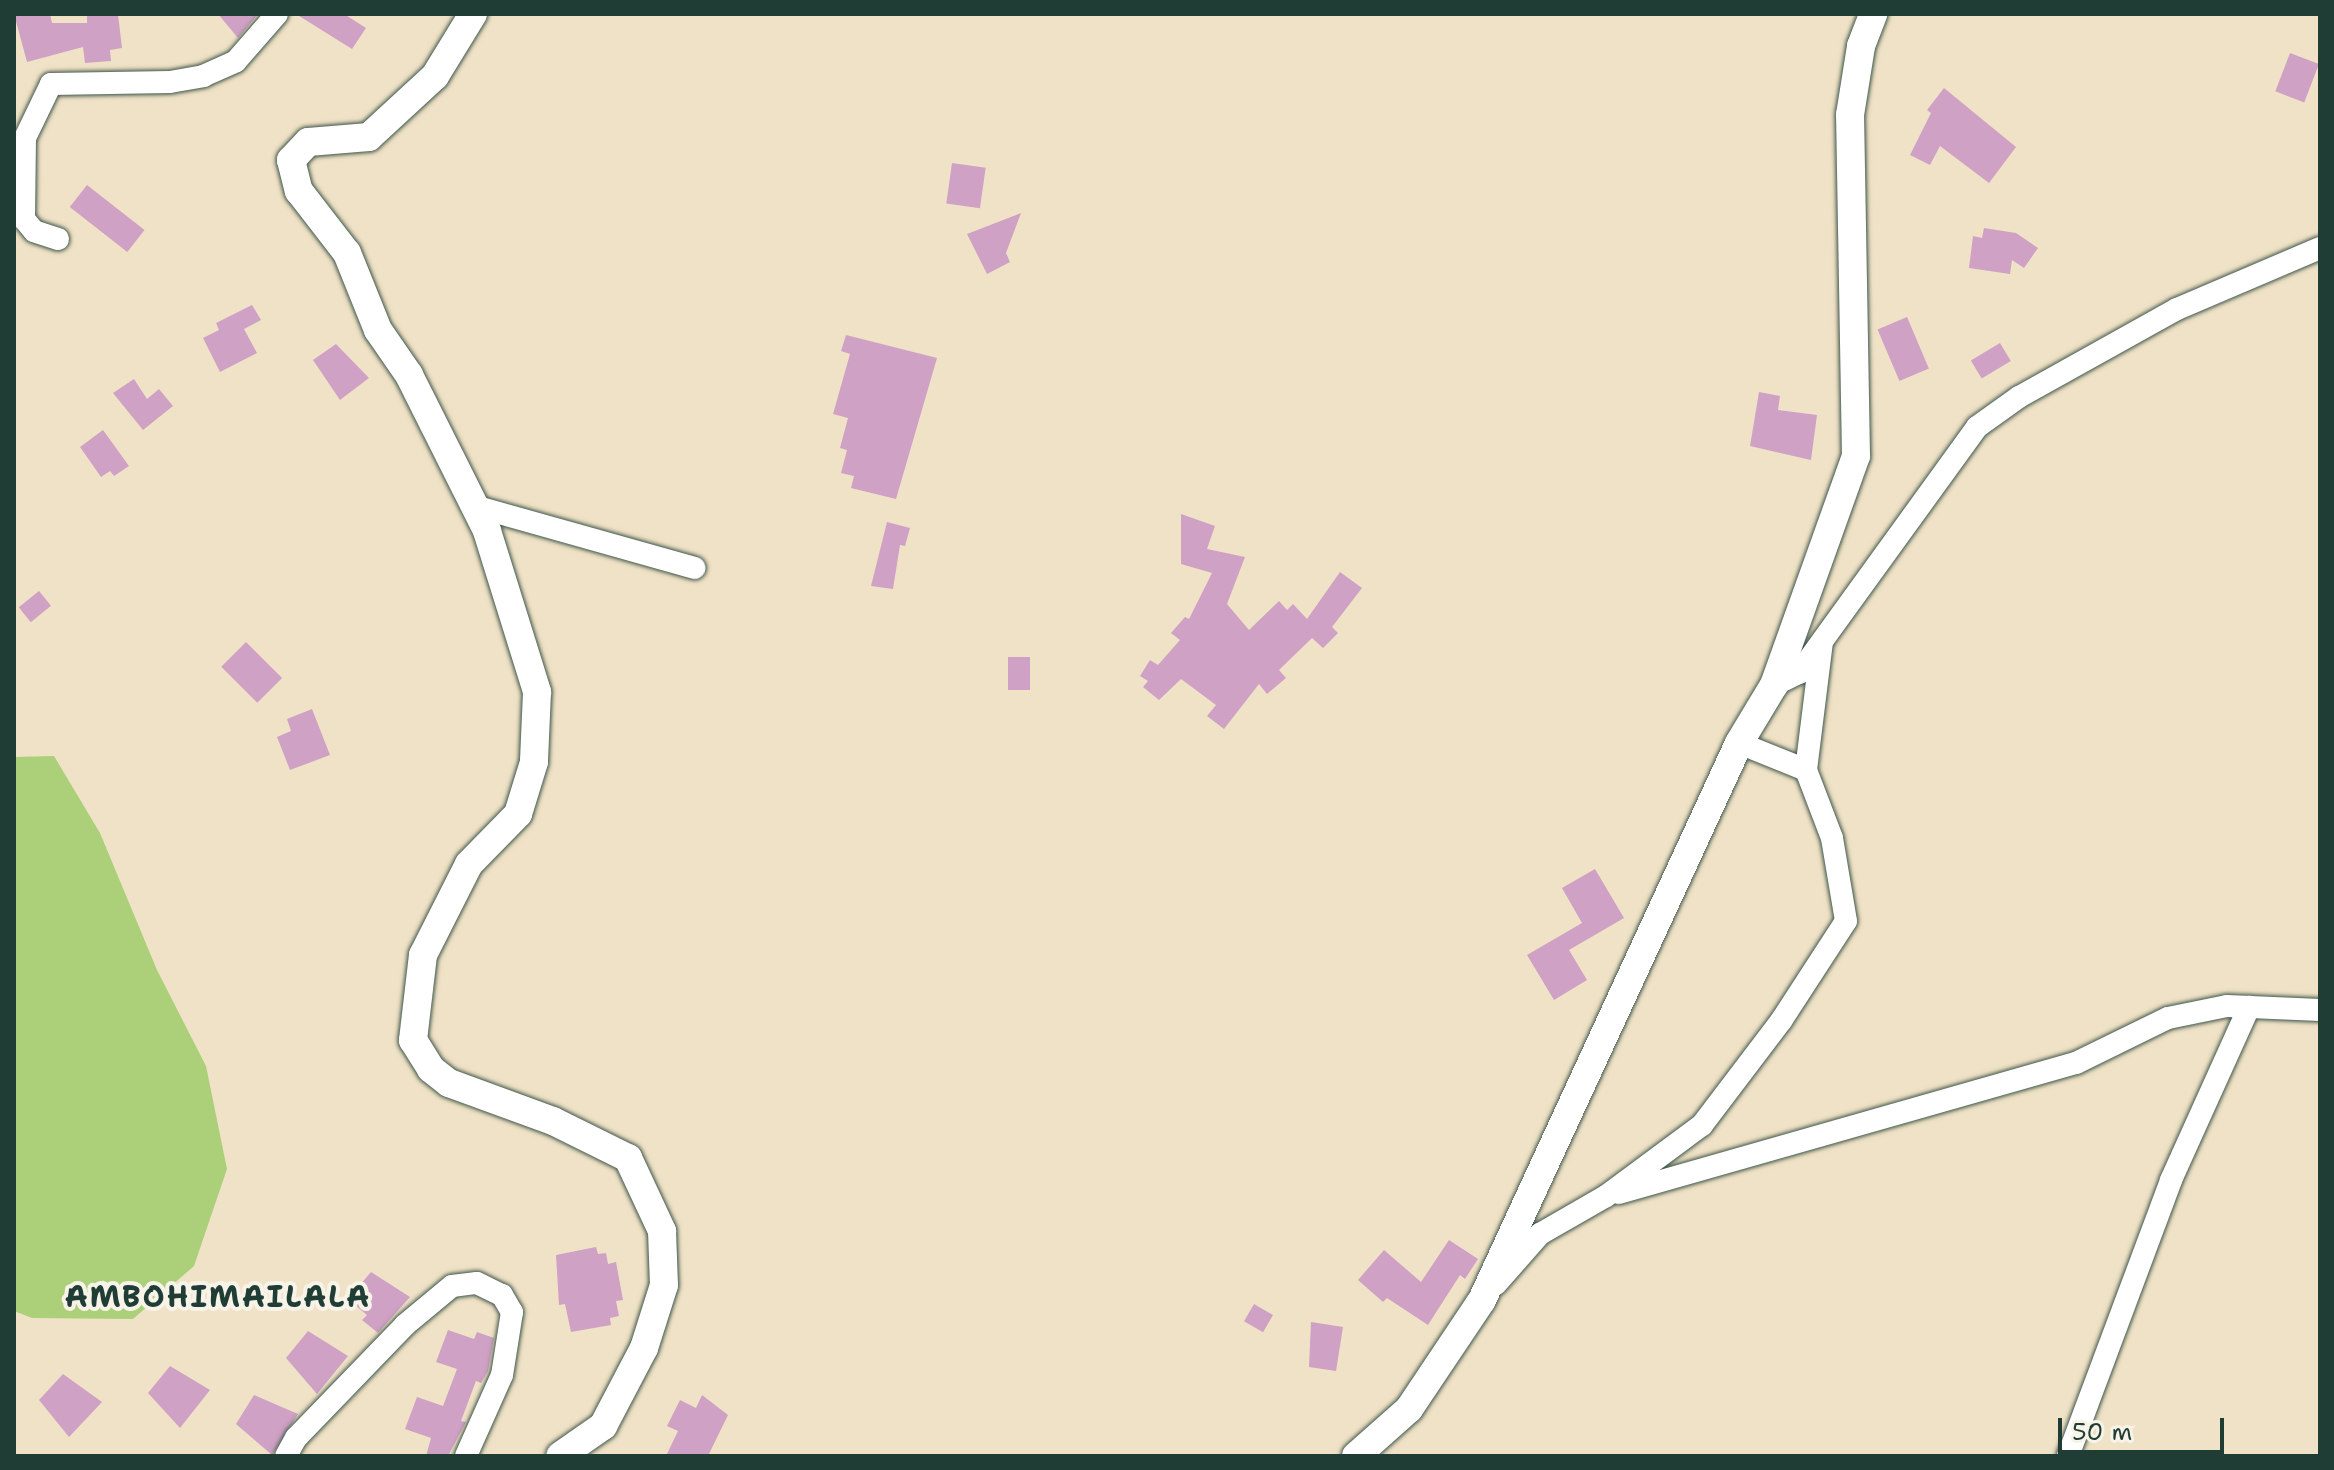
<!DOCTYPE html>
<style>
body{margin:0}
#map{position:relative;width:2334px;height:1470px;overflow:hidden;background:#f0e2c6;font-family:"Shantell Sans",sans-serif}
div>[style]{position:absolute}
.green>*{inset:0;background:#acd079}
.building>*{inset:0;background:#cfa1c5;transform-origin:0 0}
.roads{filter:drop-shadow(0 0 2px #3e564a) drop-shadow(0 0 2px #3e564a)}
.minor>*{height:22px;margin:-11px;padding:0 11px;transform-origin:11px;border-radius:11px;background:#fff}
.tertiary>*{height:28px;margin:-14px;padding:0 14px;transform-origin:14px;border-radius:14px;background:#fff}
span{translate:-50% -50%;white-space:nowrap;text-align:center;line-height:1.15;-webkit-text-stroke:8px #f7f3e8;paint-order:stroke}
.district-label{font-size:30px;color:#1f3d34;font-weight:700;letter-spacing:2px}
.frame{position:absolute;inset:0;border:16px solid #1f3d34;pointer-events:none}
.scale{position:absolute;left:2058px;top:1418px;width:166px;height:36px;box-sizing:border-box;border:4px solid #1f3d34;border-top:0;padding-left:10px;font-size:24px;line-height:28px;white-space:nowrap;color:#1f3d34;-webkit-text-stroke:6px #f7f3e8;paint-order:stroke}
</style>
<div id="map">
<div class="green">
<div style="clip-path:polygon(54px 756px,100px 833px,157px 970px,206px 1066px,227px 1169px,194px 1266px,133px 1319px,32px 1318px,14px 1311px,14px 757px)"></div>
</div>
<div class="building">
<div style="clip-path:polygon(14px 14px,50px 14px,52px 23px,87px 23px,87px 14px,118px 14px,122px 48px,110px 50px,111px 61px,85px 63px,83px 47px,27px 62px)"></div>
<div style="clip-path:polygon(218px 14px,258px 14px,238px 38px)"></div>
<div style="clip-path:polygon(296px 14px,344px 14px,366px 28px,352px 49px)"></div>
<div style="left:2290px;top:53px;width:31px;height:41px;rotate:21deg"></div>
<div style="clip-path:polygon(1944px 88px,2016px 147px,1989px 183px,1940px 146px,1930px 165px,1910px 155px,1931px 113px,1927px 110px)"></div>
<div style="left:952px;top:163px;width:34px;height:41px;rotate:8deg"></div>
<div style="left:87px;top:185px;width:73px;height:28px;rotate:38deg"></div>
<div style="clip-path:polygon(1021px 213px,1006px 253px,1010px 262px,987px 274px,967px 234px)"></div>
<div style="clip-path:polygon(1984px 228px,2016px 233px,2038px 248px,2024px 268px,2012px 260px,2010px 274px,1969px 268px,1973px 236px,1982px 238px)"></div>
<div style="clip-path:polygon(252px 305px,261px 320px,244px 329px,257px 353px,220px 372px,203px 338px,219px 330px,216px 323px)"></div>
<div style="left:1907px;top:317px;width:56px;height:32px;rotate:67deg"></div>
<div style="clip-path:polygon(846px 335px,937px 358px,896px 499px,851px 488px,854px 476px,841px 473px,847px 450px,840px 448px,848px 418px,833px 414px,850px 354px,841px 351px)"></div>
<div style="left:2000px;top:343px;width:21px;height:34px;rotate:59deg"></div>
<div style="clip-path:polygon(336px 344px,369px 378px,340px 400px,313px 360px)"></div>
<div style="clip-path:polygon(134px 379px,147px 399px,159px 389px,173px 406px,143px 430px,113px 393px)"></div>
<div style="clip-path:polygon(1759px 392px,1780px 396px,1778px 410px,1817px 415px,1811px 460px,1750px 446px)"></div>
<div style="clip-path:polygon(103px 430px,129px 466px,114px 476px,110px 471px,101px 477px,80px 447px)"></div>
<div style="clip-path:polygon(1181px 514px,1215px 526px,1207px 549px,1245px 557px,1227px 604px,1249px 630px,1279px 601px,1287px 610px,1293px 604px,1307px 619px,1340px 572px,1362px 588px,1332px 627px,1338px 633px,1323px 648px,1312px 638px,1279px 670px,1286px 678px,1267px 694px,1259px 684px,1224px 729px,1207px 716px,1216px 705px,1181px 679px,1159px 700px,1143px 687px,1148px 681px,1140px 676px,1150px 660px,1158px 665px,1180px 640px,1171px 633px,1185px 617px,1189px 619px,1212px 573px,1181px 564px)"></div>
<div style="clip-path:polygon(887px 522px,910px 528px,905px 546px,900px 545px,893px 589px,871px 586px)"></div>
<div style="left:39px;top:591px;width:19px;height:26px;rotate:51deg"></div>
<div style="left:246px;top:642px;width:51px;height:35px;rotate:45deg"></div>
<div style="left:1030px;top:657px;width:33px;height:22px;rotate:90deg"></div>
<div style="clip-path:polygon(312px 709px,330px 755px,290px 770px,277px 737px,291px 731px,287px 719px)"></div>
<div style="clip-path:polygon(1595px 869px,1624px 918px,1569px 950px,1587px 980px,1554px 1000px,1527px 955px,1582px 923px,1562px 888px)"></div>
<div style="clip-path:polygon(1449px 1240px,1478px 1259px,1465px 1279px,1460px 1275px,1428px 1325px,1387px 1298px,1383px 1302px,1358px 1280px,1384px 1250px,1421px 1282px)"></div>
<div style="clip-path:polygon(596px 1247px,598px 1254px,606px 1253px,608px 1264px,616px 1262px,623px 1300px,616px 1301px,619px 1316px,610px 1318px,611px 1325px,571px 1332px,565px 1304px,559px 1305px,556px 1255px)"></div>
<div style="clip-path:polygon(371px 1272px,410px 1297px,378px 1333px,362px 1320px,367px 1315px,348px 1299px)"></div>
<div style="left:1254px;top:1304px;width:22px;height:20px;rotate:30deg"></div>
<div style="clip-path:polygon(1311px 1322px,1343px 1327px,1336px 1371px,1309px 1367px)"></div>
<div style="clip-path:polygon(448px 1330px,474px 1339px,477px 1332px,494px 1338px,488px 1371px,481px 1383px,476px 1381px,461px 1421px,466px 1422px,448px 1456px,426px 1456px,431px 1438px,405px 1429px,417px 1397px,443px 1406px,457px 1369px,436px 1362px)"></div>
<div style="clip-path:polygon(308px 1331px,348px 1356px,317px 1394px,286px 1358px)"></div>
<div style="clip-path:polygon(170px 1366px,210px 1390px,180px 1428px,148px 1393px)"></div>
<div style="clip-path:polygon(63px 1374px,102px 1402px,69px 1437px,39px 1400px)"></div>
<div style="clip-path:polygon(254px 1395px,298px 1414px,272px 1455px,236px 1424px)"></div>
<div style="clip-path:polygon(702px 1395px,728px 1415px,708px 1456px,666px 1456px,678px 1431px,667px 1426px,680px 1400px,696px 1408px)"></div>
</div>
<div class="roads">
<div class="minor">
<div style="left:58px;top:239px;width:25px;rotate:-162deg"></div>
<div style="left:34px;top:231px;width:16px;rotate:-130deg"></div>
<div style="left:24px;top:219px;width:81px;rotate:-89.3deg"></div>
<div style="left:25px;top:138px;width:60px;rotate:-64.3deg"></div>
<div style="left:51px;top:84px;width:119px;rotate:-1deg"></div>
<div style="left:170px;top:82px;width:34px;rotate:-10deg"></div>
<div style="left:203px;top:76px;width:36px;rotate:-24deg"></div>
<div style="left:236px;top:61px;width:62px;rotate:-48.9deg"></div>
<div style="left:474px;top:506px;width:229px;rotate:15.7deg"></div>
<div style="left:1774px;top:685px;width:28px;rotate:-26deg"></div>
<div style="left:1799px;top:673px;width:304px;rotate:-54.1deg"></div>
<div style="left:1977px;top:427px;width:52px;rotate:-35.5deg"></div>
<div style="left:2019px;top:397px;width:181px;rotate:-29.1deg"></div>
<div style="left:2177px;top:309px;width:155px;rotate:-23.1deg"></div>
<div style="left:1739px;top:743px;width:72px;rotate:21.9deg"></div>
<div style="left:1619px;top:1193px;width:475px;rotate:-15.9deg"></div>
<div style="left:2076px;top:1063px;width:102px;rotate:-26.1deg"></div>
<div style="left:2168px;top:1018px;width:60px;rotate:-11.5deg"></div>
<div style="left:2227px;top:1006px;width:93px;rotate:2.5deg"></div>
<div style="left:1496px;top:1284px;width:67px;rotate:-48.7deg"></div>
<div style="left:1540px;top:1234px;width:76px;rotate:-29.9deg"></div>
<div style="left:1606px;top:1196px;width:119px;rotate:-36.5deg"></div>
<div style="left:1702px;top:1125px;width:131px;rotate:-52.8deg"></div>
<div style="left:1781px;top:1021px;width:119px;rotate:-57deg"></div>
<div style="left:1846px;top:921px;width:84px;rotate:-99.6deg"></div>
<div style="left:1832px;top:838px;width:73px;rotate:-110.9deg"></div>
<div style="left:1806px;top:770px;width:129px;rotate:-82.9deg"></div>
<div style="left:286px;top:1456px;width:21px;rotate:-61deg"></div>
<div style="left:296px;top:1438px;width:157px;rotate:-46deg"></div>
<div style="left:405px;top:1325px;width:61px;rotate:-39.7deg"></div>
<div style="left:452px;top:1286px;width:25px;rotate:-7deg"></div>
<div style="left:477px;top:1283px;width:28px;rotate:26deg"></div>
<div style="left:502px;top:1295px;width:20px;rotate:60deg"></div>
<div style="left:512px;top:1312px;width:64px;rotate:99deg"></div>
<div style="left:502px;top:1375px;width:89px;rotate:114deg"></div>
<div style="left:2068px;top:1456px;width:295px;rotate:-69.5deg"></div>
<div style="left:2171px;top:1180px;width:190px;rotate:-65.7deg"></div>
</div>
<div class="tertiary">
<div style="left:473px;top:14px;width:73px;rotate:121.5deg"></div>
<div style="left:435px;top:76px;width:90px;rotate:137.3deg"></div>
<div style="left:369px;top:137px;width:61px;rotate:175.3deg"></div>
<div style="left:308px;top:142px;width:25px;rotate:133deg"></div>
<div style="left:291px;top:160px;width:32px;rotate:76deg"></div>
<div style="left:299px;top:191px;width:78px;rotate:52.3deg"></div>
<div style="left:347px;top:253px;width:83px;rotate:68.1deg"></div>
<div style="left:378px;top:330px;width:55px;rotate:55.4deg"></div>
<div style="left:409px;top:375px;width:174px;rotate:63.4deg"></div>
<div style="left:487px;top:531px;width:169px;rotate:72.7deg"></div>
<div style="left:537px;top:692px;width:70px;rotate:92.5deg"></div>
<div style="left:534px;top:762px;width:54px;rotate:107.1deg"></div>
<div style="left:518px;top:814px;width:70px;rotate:134.4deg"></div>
<div style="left:469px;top:864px;width:102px;rotate:116.8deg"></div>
<div style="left:423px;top:955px;width:86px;rotate:96.7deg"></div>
<div style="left:413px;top:1040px;width:34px;rotate:58deg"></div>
<div style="left:431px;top:1069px;width:23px;rotate:38deg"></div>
<div style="left:449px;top:1083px;width:111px;rotate:20.1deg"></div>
<div style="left:553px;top:1121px;width:84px;rotate:26.3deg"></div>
<div style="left:628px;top:1158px;width:81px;rotate:65deg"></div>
<div style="left:662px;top:1231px;width:54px;rotate:87.9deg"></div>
<div style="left:664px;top:1285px;width:66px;rotate:107.6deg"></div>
<div style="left:644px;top:1348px;width:88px;rotate:117.7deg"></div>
<div style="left:603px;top:1426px;width:52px;rotate:145.1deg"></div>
<div style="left:1356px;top:1456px;width:71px;rotate:-41.6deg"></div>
<div style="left:1409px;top:1409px;width:131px;rotate:-56.2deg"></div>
<div style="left:1482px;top:1300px;width:613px;rotate:-65.23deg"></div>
<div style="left:1739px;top:743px;width:68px;rotate:-58.9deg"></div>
<div style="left:1774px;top:685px;width:243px;rotate:-70.3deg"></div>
<div style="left:1856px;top:456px;width:341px;rotate:-91deg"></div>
<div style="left:1850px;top:115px;width:70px;rotate:-80.9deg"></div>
<div style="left:1861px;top:46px;width:34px;rotate:-69deg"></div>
</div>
</div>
<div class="district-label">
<span style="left:218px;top:1297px">AMBOHIMAILALA</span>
</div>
<div class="frame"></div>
<div class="scale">50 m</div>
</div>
